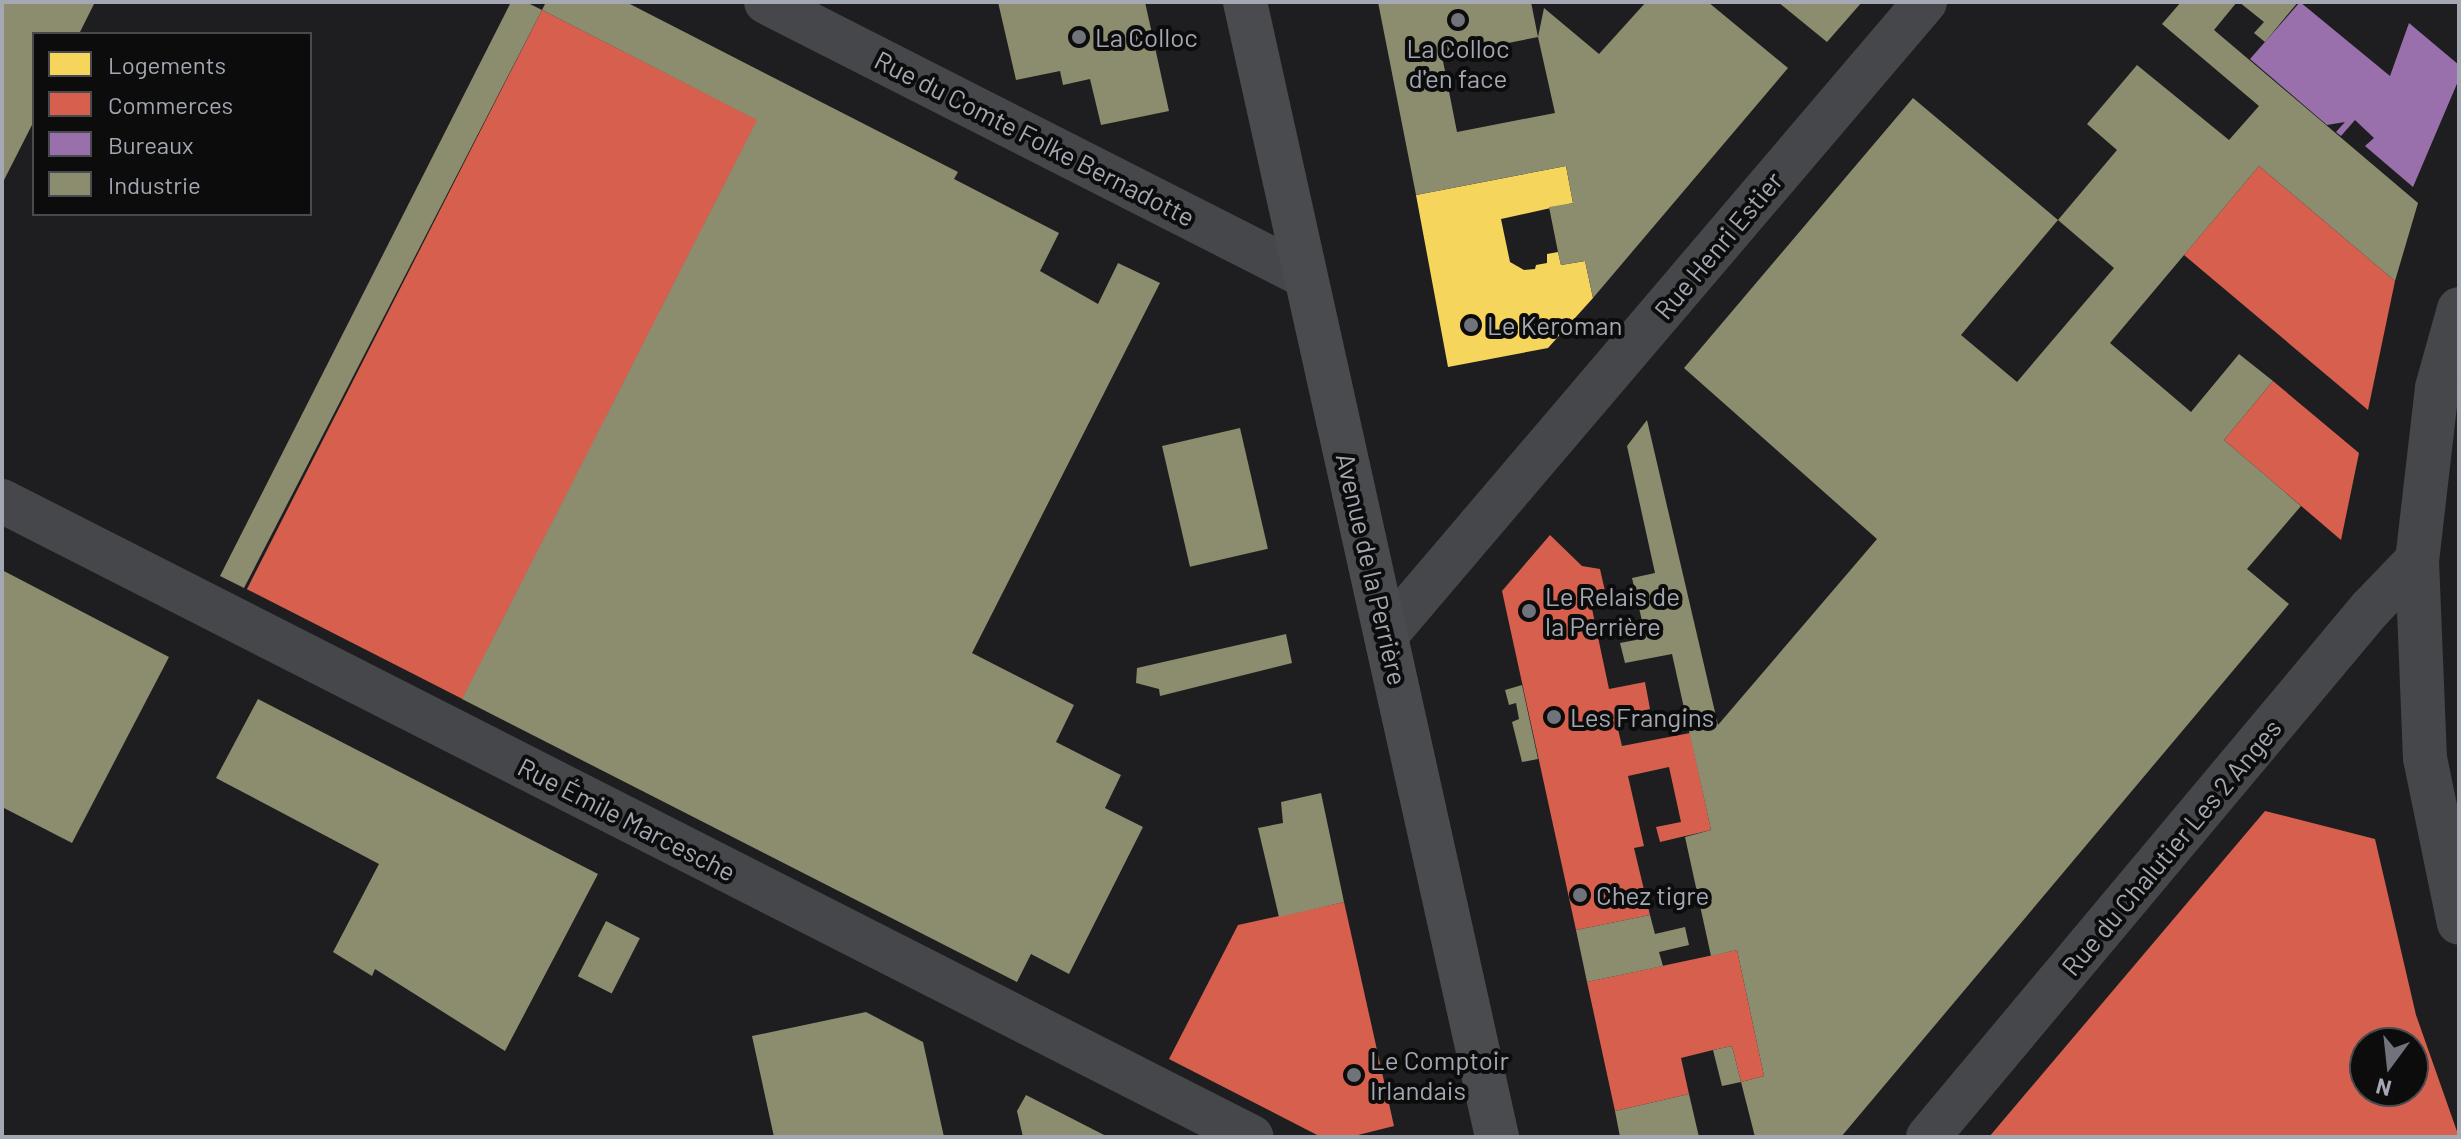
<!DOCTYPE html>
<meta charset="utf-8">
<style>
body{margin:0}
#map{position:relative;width:2461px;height:1139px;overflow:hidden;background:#111112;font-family:Barlow,sans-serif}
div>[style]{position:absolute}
.built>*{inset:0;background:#1e1e20}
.homes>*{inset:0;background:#f6d55c}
.shops>*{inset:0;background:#d6604d;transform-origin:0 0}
.offices>*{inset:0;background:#9970ab}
.industry>*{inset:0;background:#8c8c6e;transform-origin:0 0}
.street>*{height:44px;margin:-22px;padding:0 22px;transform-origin:22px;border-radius:22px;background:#46474a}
.secondary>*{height:44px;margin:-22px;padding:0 22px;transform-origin:22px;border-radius:22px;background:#4a4b4e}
.dots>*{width:22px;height:22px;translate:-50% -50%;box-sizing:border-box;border:4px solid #0c0c0d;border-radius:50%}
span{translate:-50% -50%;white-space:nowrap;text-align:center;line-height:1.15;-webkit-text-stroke:8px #0c0c0d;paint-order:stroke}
.poi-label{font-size:26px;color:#a4a8b2}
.left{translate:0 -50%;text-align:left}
.street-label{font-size:26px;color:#a4a8b2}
.frame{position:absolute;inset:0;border:4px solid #a4a8b2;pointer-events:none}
.legend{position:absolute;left:32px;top:32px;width:280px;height:184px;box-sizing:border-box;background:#0c0c0d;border:2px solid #494a4f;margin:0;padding:10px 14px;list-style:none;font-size:24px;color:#a4a8b2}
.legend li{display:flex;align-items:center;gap:16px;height:40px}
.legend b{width:40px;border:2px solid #494a4f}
.north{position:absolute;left:2349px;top:1027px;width:80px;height:80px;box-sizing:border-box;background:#0c0c0d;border:2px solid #494a4f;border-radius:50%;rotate:195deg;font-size:22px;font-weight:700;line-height:32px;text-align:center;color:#a4a8b2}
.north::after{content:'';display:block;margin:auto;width:28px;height:36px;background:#71737a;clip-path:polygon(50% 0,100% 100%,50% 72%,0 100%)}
</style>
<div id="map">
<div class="built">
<div style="clip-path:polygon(evenodd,2px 2px,2459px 2px,2459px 1137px,2px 1137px,2px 2px,34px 34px,310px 34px,310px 214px,34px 214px,34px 34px,2px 2px,2365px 1043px,2413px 1043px,2413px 1091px,2365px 1091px,2365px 1043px)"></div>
</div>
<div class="homes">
<div style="clip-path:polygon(1566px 166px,1573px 203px,1501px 219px,1510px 262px,1524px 270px,1535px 269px,1536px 265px,1547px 263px,1547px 254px,1558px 252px,1561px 265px,1585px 261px,1593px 298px,1548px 348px,1448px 367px,1416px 195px)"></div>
</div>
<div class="shops">
<div style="left:542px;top:10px;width:242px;height:650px;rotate:27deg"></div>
<div style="clip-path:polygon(2259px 166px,2395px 281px,2368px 410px,2184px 255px)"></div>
<div style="clip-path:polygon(2273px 381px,2359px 453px,2341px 540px,2224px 440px)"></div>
<div style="clip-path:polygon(1550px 535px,1582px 566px,1600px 569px,1607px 600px,1591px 604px,1609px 689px,1645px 682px,1650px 709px,1615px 717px,1622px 746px,1690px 733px,1711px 830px,1660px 842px,1656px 827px,1681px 822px,1669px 767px,1628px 776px,1644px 846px,1634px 848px,1650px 915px,1576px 930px,1502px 591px)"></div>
<div style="clip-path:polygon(evenodd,2265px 811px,2375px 839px,2416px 1015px,2459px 1137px,1989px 1137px,2265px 811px,2365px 1043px,2413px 1043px,2413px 1091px,2365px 1091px,2365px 1043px)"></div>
<div style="clip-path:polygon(1344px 902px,1394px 1126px,1350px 1137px,1321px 1137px,1169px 1059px,1238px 925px)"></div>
<div style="clip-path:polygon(1737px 950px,1764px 1076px,1741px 1082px,1732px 1046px,1713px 1050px,1681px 1058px,1689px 1094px,1615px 1111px,1587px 982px)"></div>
</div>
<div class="offices">
<div style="clip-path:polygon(2300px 2px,2390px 76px,2409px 23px,2459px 65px,2459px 79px,2413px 187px,2365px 146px,2374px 138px,2355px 120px,2341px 136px,2336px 132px,2345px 122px,2327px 125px,2250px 59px)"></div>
</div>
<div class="industry">
<div style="clip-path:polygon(2px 2px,95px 2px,79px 34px,34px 34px,34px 121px,2px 184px)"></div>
<div style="clip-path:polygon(511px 2px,526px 2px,542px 10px,244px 588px,220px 576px)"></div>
<div style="clip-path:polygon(546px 2px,626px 2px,958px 172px,954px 179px,1059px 233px,1040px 271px,1098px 304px,1118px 263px,1160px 283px,972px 653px,1074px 705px,1056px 742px,1121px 775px,1105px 808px,1143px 827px,1069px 974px,1031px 954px,1017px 982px,462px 699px,757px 120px,542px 10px)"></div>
<div style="clip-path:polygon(998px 2px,1145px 2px,1169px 111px,1101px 125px,1090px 79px,1063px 85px,1060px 71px,1016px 80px)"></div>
<div style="clip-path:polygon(evenodd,1378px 2px,1531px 2px,1538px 37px,1544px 8px,1599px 54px,1646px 2px,1708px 2px,1788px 68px,1593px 298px,1585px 261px,1561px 265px,1558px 252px,1549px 207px,1573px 203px,1566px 166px,1416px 195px,1378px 2px,1538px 37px,1555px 113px,1457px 132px,1442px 56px,1538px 37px)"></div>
<div style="clip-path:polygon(1778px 2px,1862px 2px,1827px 42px)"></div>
<div style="clip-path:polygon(2181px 2px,2237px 2px,2214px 30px,2418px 203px,2395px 281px,2259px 166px,2110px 343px,2191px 412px,2239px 354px,2273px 381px,2224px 440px,2301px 506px,2247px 569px,2289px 604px,1841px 1137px,1755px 1137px,1741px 1082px,1722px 1086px,1713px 1050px,1732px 1046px,1741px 1082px,1764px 1076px,1737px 950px,1711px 956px,1685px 837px,1711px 830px,1672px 654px,1625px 663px,1620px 643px,1646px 638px,1632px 578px,1655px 573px,1627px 446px,1647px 420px,1718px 725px,1877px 539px,1684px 368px,1913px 98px,2058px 220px,1961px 335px,2017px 382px,2114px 268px,2058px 220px,2117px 150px,2087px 124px,2137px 65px,2229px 140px,2259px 106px,2162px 24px)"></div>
<div style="clip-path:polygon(2239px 2px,2298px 2px,2265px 42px,2254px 33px,2264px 22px)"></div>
<div style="left:1240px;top:428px;width:124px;height:80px;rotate:77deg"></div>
<div style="clip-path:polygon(2px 570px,169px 657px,72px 843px,2px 807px)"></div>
<div style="clip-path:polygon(1286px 634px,1292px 663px,1160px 696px,1159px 689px,1136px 683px,1137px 668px)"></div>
<div style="clip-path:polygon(1522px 685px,1538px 759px,1522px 762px,1512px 722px,1519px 719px,1516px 703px,1509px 705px,1505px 690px)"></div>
<div style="clip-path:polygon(258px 699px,598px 874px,505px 1051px,375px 969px,372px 976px,333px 952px,379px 864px,216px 778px)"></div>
<div style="clip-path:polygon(1321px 793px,1344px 902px,1279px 917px,1258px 828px,1283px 823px,1281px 802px)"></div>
<div style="clip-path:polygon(1650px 915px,1655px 934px,1685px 927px,1689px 945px,1659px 952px,1663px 966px,1587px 982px,1576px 930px)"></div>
<div style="left:606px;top:921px;width:38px;height:62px;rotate:27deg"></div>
<div style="clip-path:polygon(866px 1012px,923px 1042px,944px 1137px,774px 1137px,752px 1036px)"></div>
<div style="clip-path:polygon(1689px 1094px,1699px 1137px,1620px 1137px,1615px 1111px)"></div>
<div style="clip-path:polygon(1026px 1095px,1108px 1137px,1023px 1137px,1017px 1111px)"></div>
</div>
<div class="street">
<div style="left:766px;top:2px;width:602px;rotate:26.95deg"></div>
<div style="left:2459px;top:309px;width:82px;rotate:105.6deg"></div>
<div style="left:2437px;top:388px;width:173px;rotate:96.6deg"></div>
<div style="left:2417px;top:560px;width:198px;rotate:87.7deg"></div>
<div style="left:2425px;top:758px;width:168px;rotate:78.4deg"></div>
<div style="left:2px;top:501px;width:1402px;rotate:26.97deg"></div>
<div style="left:1387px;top:634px;width:830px;rotate:-49.59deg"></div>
<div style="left:1928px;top:1137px;width:689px;rotate:-50.07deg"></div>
<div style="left:2370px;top:609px;width:68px;rotate:-46.2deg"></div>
</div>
<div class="secondary">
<div style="left:1245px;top:2px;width:1163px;rotate:77.48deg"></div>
</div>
<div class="dots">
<div style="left:1458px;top:20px;background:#71737a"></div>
<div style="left:1079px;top:37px;background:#71737a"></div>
<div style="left:1471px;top:325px;background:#71737a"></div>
<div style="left:1529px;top:611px;background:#71737a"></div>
<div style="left:1554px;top:717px;background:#71737a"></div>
<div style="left:1580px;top:895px;background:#71737a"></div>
<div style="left:1354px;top:1075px;background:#71737a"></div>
</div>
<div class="poi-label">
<span class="left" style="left:1095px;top:37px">La Colloc</span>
<span style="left:1458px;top:63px">La Colloc<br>d'en face</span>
<span class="left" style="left:1487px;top:325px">Le Keroman</span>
<span class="left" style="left:1545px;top:611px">Le Relais de<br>la Perrière</span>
<span class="left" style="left:1570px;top:717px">Les Frangins</span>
<span class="left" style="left:1596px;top:895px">Chez tigre</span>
<span class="left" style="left:1370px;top:1075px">Le Comptoir<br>Irlandais</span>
</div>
<div class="street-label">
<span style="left:1035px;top:138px;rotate:27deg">Rue du Comte Folke Bernadotte</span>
<span style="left:1718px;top:245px;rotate:-50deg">Rue Henri Estier</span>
<span style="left:1372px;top:569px;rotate:77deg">Avenue de la Perrière</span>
<span style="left:627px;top:819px;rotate:27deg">Rue Émile Marcesche</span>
<span style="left:2171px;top:847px;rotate:-50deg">Rue du Chalutier Les 2 Anges</span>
</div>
<div class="frame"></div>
<ul class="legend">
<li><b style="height:22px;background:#f6d55c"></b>Logements</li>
<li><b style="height:22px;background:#d6604d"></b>Commerces</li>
<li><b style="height:22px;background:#9970ab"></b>Bureaux</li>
<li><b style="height:22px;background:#8c8c6e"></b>Industrie</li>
</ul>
<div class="north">N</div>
</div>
